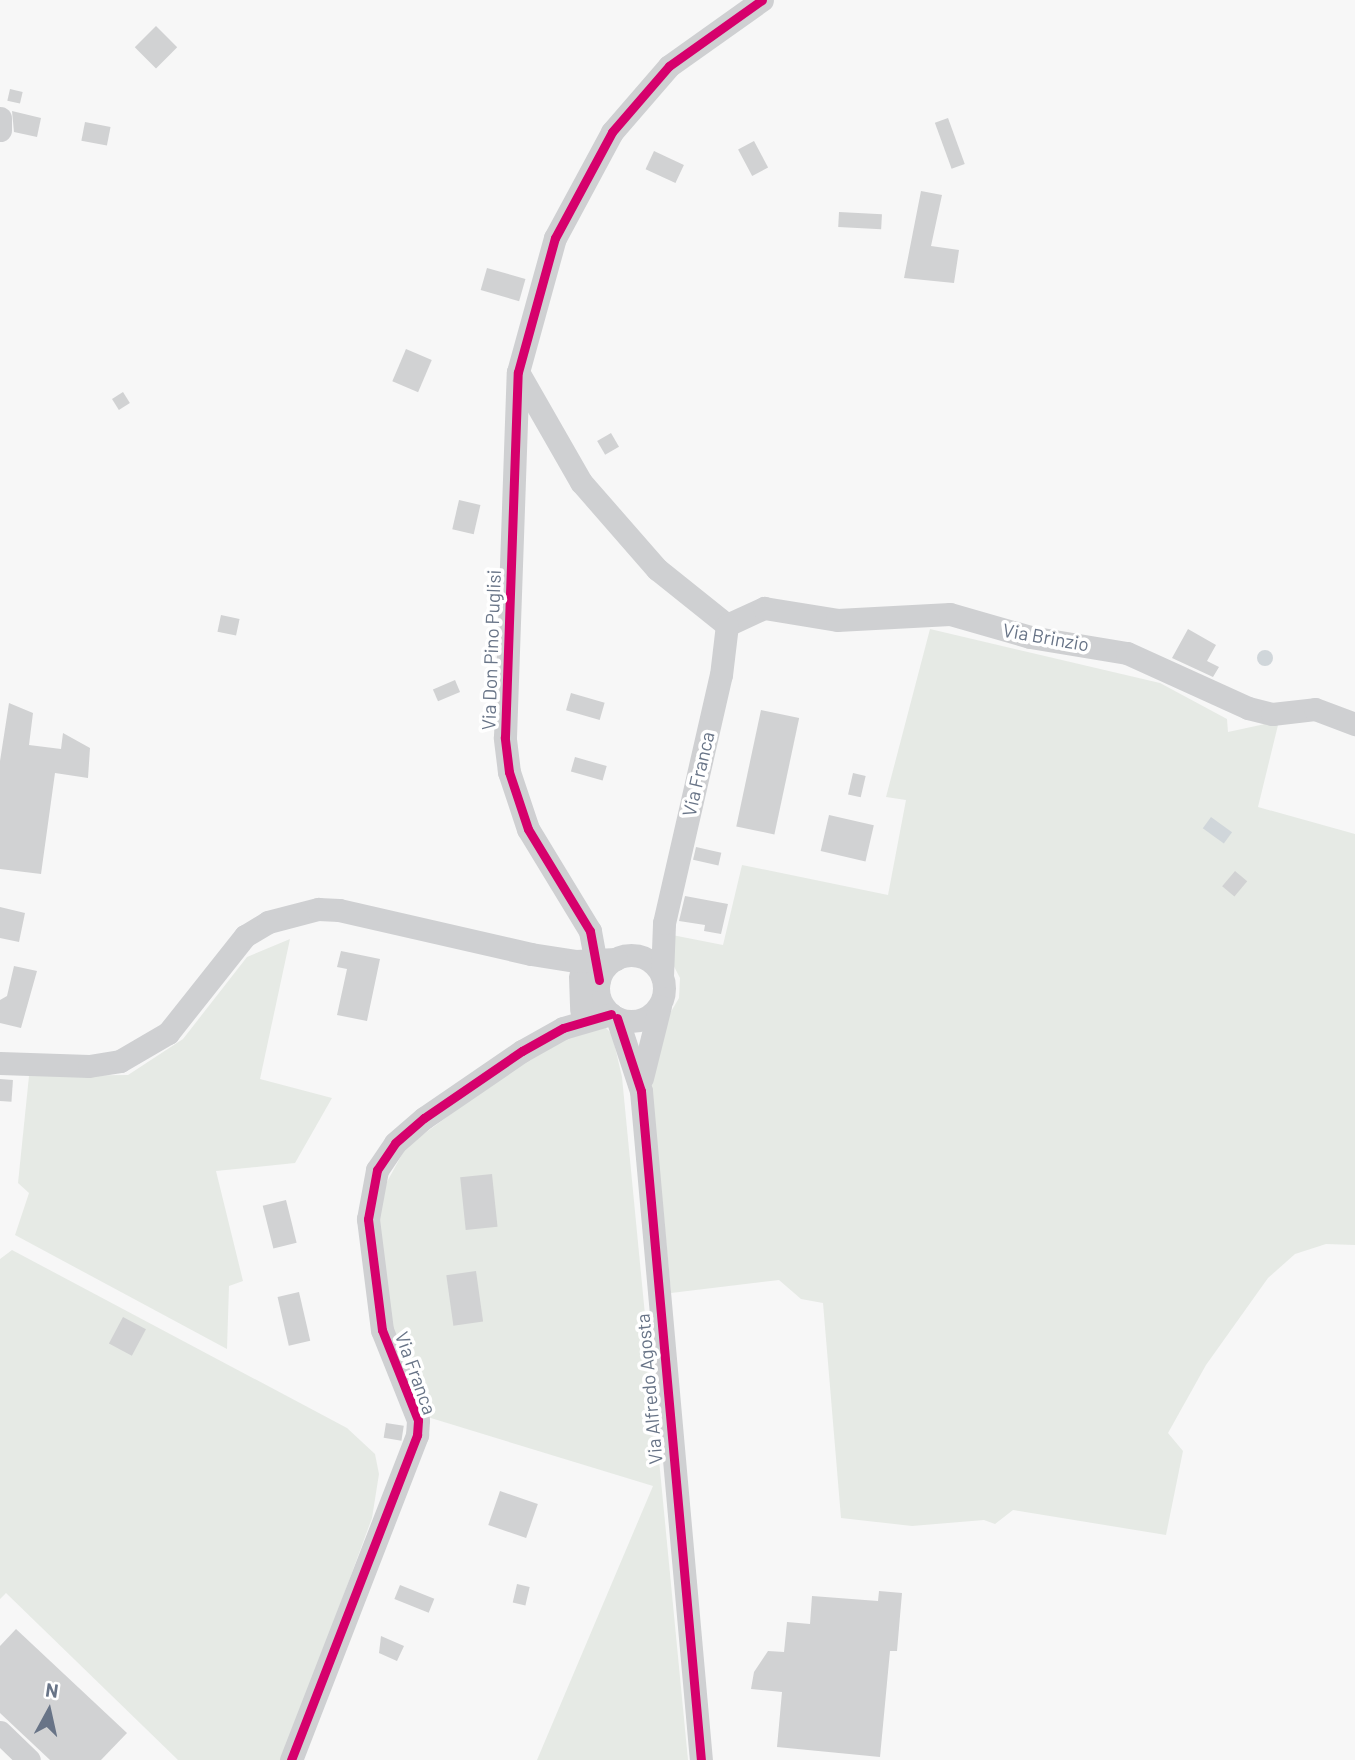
<!DOCTYPE html>
<style>
body{margin:0}
#map{position:relative;width:1355px;height:1760px;overflow:hidden;background:#f7f7f7;font-family:Barlow,sans-serif}
div>[style]{position:absolute}
.green>*{inset:0;background:#e6eae5}
.water>*{inset:0;background:#d0d6da;transform-origin:0 0}
.round{border-radius:50%}
.building>*{inset:0;background:#d1d2d3;transform-origin:0 0}
.minor>*{height:23px;margin:-11.5px;padding:0 11.5px;transform-origin:11.5px;border-radius:11.5px;background:#cfd0d2}
.minor>.ring{margin:-11.5px;padding:0;box-sizing:content-box;background:none;border:23px solid #cfd0d2;border-radius:50%}
.cycleway>*{height:9px;margin:-4.5px;padding:0 4.5px;transform-origin:4.5px;border-radius:4.5px;background:#d6006c}
span{translate:-50% -50%;white-space:nowrap;text-align:center;line-height:1.15;-webkit-text-stroke:7px #fff;paint-order:stroke}
.street-label{font-size:19px;color:#687487}
.north{position:absolute;left:14px;top:1676px;width:70px;height:70px;-webkit-text-stroke:5px #fff;paint-order:stroke;rotate:8deg;font-size:19px;font-weight:700;line-height:28px;text-align:center;color:#687487}
.north::after{content:'';display:block;margin:auto;width:24px;height:32px;background:#687487;clip-path:polygon(50% 0,100% 100%,50% 72%,0 100%)}
</style>
<div id="map">
<div class="green">
<div style="clip-path:polygon(930px 629px,1160px 683px,1227px 719px,1228px 732px,1279px 721px,1258px 807px,1355px 834px,1355px 1245px,1326px 1244px,1295px 1254px,1268px 1278px,1206px 1365px,1168px 1433px,1183px 1451px,1166px 1535px,1013px 1510px,995px 1524px,984px 1520px,912px 1526px,841px 1518px,823px 1303px,801px 1299px,779px 1280px,671px 1293px,648px 1051px,679px 998px,680px 978px,666px 951px,667px 934px,723px 945px,742px 865px,888px 895px,906px 800px,886px 797px)"></div>
<div style="clip-path:polygon(290px 939px,260px 1079px,332px 1098px,295px 1163px,216px 1171px,243px 1281px,229px 1286px,227px 1349px,15px 1235px,29px 1193px,18px 1183px,29px 1076px,128px 1075px,183px 1039px,247px 957px)"></div>
<div style="clip-path:polygon(603px 1025px,612px 1034px,622px 1077px,688px 1760px,537px 1760px,653px 1486px,421px 1415px,392px 1335px,377px 1222px,382px 1191px,406px 1147px,563px 1032px)"></div>
<div style="clip-path:polygon(12px 1250px,347px 1428px,375px 1454px,379px 1474px,372px 1518px,283px 1760px,178px 1760px,6px 1593px,0 1599px,0 1259px)"></div>
</div>
<div class="water">
<div class="round" style="left:1257px;top:650px;width:16px;height:16px"></div>
<div style="left:1211px;top:817px;width:26px;height:14px;rotate:36deg"></div>
</div>
<div class="building">
<div style="left:156px;top:26px;width:30px;height:30px;rotate:45deg"></div>
<div style="left:10px;top:89px;width:13px;height:12px;rotate:13deg"></div>
<div style="clip-path:polygon(12px 111px,41px 118px,37px 137px,14px 132px)"></div>
<div style="left:948px;top:118px;width:49px;height:14px;rotate:70deg"></div>
<div style="left:85px;top:122px;width:26px;height:19px;rotate:11deg"></div>
<div style="left:754px;top:141px;width:30px;height:18px;rotate:62deg"></div>
<div style="left:654px;top:151px;width:33px;height:20px;rotate:25deg"></div>
<div style="clip-path:polygon(921px 191px,942px 195px,931px 246px,959px 250px,954px 283px,904px 278px)"></div>
<div style="left:839px;top:212px;width:43px;height:15px;rotate:3deg"></div>
<div style="left:487px;top:268px;width:40px;height:23px;rotate:16deg"></div>
<div style="left:406px;top:349px;width:28px;height:35px;rotate:23deg"></div>
<div style="left:123px;top:392px;width:13px;height:13px;rotate:58deg"></div>
<div style="left:611px;top:433px;width:16px;height:16px;rotate:60deg"></div>
<div style="left:459px;top:500px;width:22px;height:30px;rotate:13deg"></div>
<div style="left:221px;top:615px;width:19px;height:17px;rotate:12deg"></div>
<div style="clip-path:polygon(1188px 629px,1216px 645px,1207px 661px,1219px 667px,1213px 677px,1172px 658px)"></div>
<div style="left:455px;top:680px;width:13px;height:24px;rotate:67deg"></div>
<div style="left:571px;top:693px;width:35px;height:18px;rotate:16deg"></div>
<div style="clip-path:polygon(9px 703px,33px 713px,29px 745px,61px 749px,63px 733px,90px 748px,88px 778px,55px 773px,41px 874px,0 869px,0 761px)"></div>
<div style="left:761px;top:710px;width:39px;height:119px;rotate:12deg"></div>
<div style="left:575px;top:757px;width:33px;height:15px;rotate:16deg"></div>
<div style="left:853px;top:773px;width:13px;height:22px;rotate:13deg"></div>
<div style="left:829px;top:815px;width:46px;height:37px;rotate:13deg"></div>
<div style="left:696px;top:847px;width:26px;height:13px;rotate:13deg"></div>
<div style="left:1235px;top:871px;width:16px;height:20px;rotate:40deg"></div>
<div style="clip-path:polygon(685px 896px,728px 904px,721px 934px,704px 931px,705px 925px,679px 921px)"></div>
<div style="clip-path:polygon(0 907px,25px 913px,19px 942px,0 938px)"></div>
<div style="clip-path:polygon(341px 951px,380px 959px,367px 1021px,337px 1015px,347px 969px,337px 967px)"></div>
<div style="clip-path:polygon(14px 966px,37px 971px,21px 1028px,0 1023px,0 1000px,7px 996px)"></div>
<div style="left:0;top:1079px;width:13px;height:22px;rotate:4deg"></div>
<div style="left:492px;top:1174px;width:53px;height:32px;rotate:84deg"></div>
<div style="left:286px;top:1200px;width:44px;height:24px;rotate:76deg"></div>
<div style="left:476px;top:1271px;width:51px;height:30px;rotate:82deg"></div>
<div style="left:299px;top:1292px;width:50px;height:22px;rotate:77deg"></div>
<div style="left:123px;top:1317px;width:26px;height:30px;rotate:28deg"></div>
<div style="left:386px;top:1423px;width:18px;height:15px;rotate:9deg"></div>
<div style="left:500px;top:1491px;width:40px;height:36px;rotate:19deg"></div>
<div style="left:517px;top:1584px;width:13px;height:19px;rotate:13deg"></div>
<div style="left:400px;top:1585px;width:37px;height:15px;rotate:22deg"></div>
<div style="clip-path:polygon(879px 1591px,902px 1593px,897px 1651px,890px 1651px,880px 1757px,777px 1747px,782px 1692px,751px 1689px,754px 1672px,768px 1651px,784px 1652px,787px 1622px,810px 1624px,812px 1596px,878px 1601px)"></div>
<div style="clip-path:polygon(16px 1629px,127px 1733px,101px 1760px,50px 1760px,0 1713px,0 1646px)"></div>
<div style="clip-path:polygon(381px 1636px,404px 1646px,397px 1661px,379px 1653px)"></div>
</div>
<div class="minor">
<div style="left:0;top:118px;width:12px;rotate:90deg"></div>
<div style="left:518px;top:372px;width:127px;rotate:60.2deg"></div>
<div style="left:581px;top:482px;width:116px;rotate:48.9deg"></div>
<div style="left:657px;top:569px;width:90px;rotate:38.7deg"></div>
<div style="left:727px;top:625px;width:41px;rotate:-24.7deg"></div>
<div style="left:764px;top:608px;width:74px;rotate:9.3deg"></div>
<div style="left:837px;top:620px;width:113px;rotate:-3deg"></div>
<div style="left:950px;top:614px;width:83px;rotate:16deg"></div>
<div style="left:1030px;top:637px;width:98px;rotate:9.4deg"></div>
<div style="left:1127px;top:653px;width:133px;rotate:24.4deg"></div>
<div style="left:1248px;top:708px;width:25px;rotate:14deg"></div>
<div style="left:1272px;top:714px;width:43px;rotate:-6.6deg"></div>
<div style="left:1315px;top:709px;width:43px;rotate:20.6deg"></div>
<div class="ring" style="left:598px;top:955px;width:43px;height:43px"></div>
<div style="left:580px;top:976px;width:34px;rotate:88deg"></div>
<div style="left:662px;top:976px;width:53px;rotate:-87.8deg"></div>
<div style="left:664px;top:923px;width:254px;rotate:-77.1deg"></div>
<div style="left:721px;top:675px;width:50px;rotate:-83.2deg"></div>
<div style="left:599px;top:980px;width:50px;rotate:-100.4deg"></div>
<div style="left:590px;top:931px;width:119px;rotate:-121.3deg"></div>
<div style="left:528px;top:829px;width:60px;rotate:-108.4deg"></div>
<div style="left:509px;top:772px;width:35px;rotate:-97deg"></div>
<div style="left:505px;top:737px;width:365px;rotate:-88deg"></div>
<div style="left:518px;top:372px;width:139px;rotate:-74.6deg"></div>
<div style="left:555px;top:238px;width:120px;rotate:-61.7deg"></div>
<div style="left:612px;top:132px;width:87px;rotate:-49.2deg"></div>
<div style="left:669px;top:66px;width:114px;rotate:-35.4deg"></div>
<div style="left:617px;top:1018px;width:77px;rotate:71.8deg"></div>
<div style="left:641px;top:1091px;width:672px;rotate:84.88deg"></div>
<div style="left:0;top:1063px;width:89px;rotate:1.9deg"></div>
<div style="left:89px;top:1066px;width:31px;rotate:-9deg"></div>
<div style="left:120px;top:1061px;width:56px;rotate:-30.3deg"></div>
<div style="left:168px;top:1033px;width:124px;rotate:-51.6deg"></div>
<div style="left:245px;top:936px;width:27px;rotate:-31deg"></div>
<div style="left:268px;top:922px;width:52px;rotate:-14.6deg"></div>
<div style="left:318px;top:909px;width:21px;rotate:3deg"></div>
<div style="left:339px;top:910px;width:197px;rotate:12.9deg"></div>
<div style="left:531px;top:954px;width:46px;rotate:8.8deg"></div>
<div style="left:576px;top:961px;width:40px;rotate:-2.9deg"></div>
<div style="left:642px;top:1078px;width:74px;rotate:-76deg"></div>
<div style="left:0;top:1732px;width:40px;rotate:44deg"></div>
<div style="left:291px;top:1760px;width:349px;rotate:-68.8deg"></div>
<div style="left:417px;top:1435px;width:15px;rotate:-86deg"></div>
<div style="left:418px;top:1420px;width:97px;rotate:-111.8deg"></div>
<div style="left:382px;top:1330px;width:112px;rotate:-97.2deg"></div>
<div style="left:368px;top:1219px;width:50px;rotate:-79.6deg"></div>
<div style="left:377px;top:1170px;width:32px;rotate:-56deg"></div>
<div style="left:395px;top:1143px;width:38px;rotate:-41deg"></div>
<div style="left:424px;top:1118px;width:119px;rotate:-34.4deg"></div>
<div style="left:522px;top:1051px;width:47px;rotate:-29.3deg"></div>
<div style="left:563px;top:1028px;width:50px;rotate:-16.3deg"></div>
</div>
<div class="cycleway">
<div style="left:599px;top:980px;width:50px;rotate:-100.4deg"></div>
<div style="left:590px;top:931px;width:119px;rotate:-121.3deg"></div>
<div style="left:528px;top:829px;width:60px;rotate:-108.4deg"></div>
<div style="left:509px;top:772px;width:35px;rotate:-97deg"></div>
<div style="left:505px;top:737px;width:365px;rotate:-88deg"></div>
<div style="left:518px;top:372px;width:139px;rotate:-74.6deg"></div>
<div style="left:555px;top:238px;width:120px;rotate:-61.7deg"></div>
<div style="left:612px;top:132px;width:87px;rotate:-49.2deg"></div>
<div style="left:669px;top:66px;width:114px;rotate:-35.4deg"></div>
<div style="left:617px;top:1018px;width:77px;rotate:71.8deg"></div>
<div style="left:641px;top:1091px;width:672px;rotate:84.88deg"></div>
<div style="left:291px;top:1760px;width:349px;rotate:-68.8deg"></div>
<div style="left:417px;top:1435px;width:15px;rotate:-86deg"></div>
<div style="left:418px;top:1420px;width:97px;rotate:-111.8deg"></div>
<div style="left:382px;top:1330px;width:112px;rotate:-97.2deg"></div>
<div style="left:368px;top:1219px;width:50px;rotate:-79.6deg"></div>
<div style="left:377px;top:1170px;width:32px;rotate:-56deg"></div>
<div style="left:395px;top:1143px;width:38px;rotate:-41deg"></div>
<div style="left:424px;top:1118px;width:119px;rotate:-34.4deg"></div>
<div style="left:522px;top:1051px;width:47px;rotate:-29.3deg"></div>
<div style="left:563px;top:1028px;width:50px;rotate:-16.3deg"></div>
</div>
<div class="street-label">
<span style="left:1046px;top:637px;rotate:10deg">Via Brinzio</span>
<span style="left:491px;top:650px;rotate:-88deg">Via Don Pino Puglisi</span>
<span style="left:698px;top:774px;rotate:-77deg">Via Franca</span>
<span style="left:416px;top:1373px;rotate:70deg">Via Franca</span>
<span style="left:649px;top:1389px;rotate:-95deg">Via Alfredo Agosta</span>
</div>
<div class="north">N</div>
</div>
